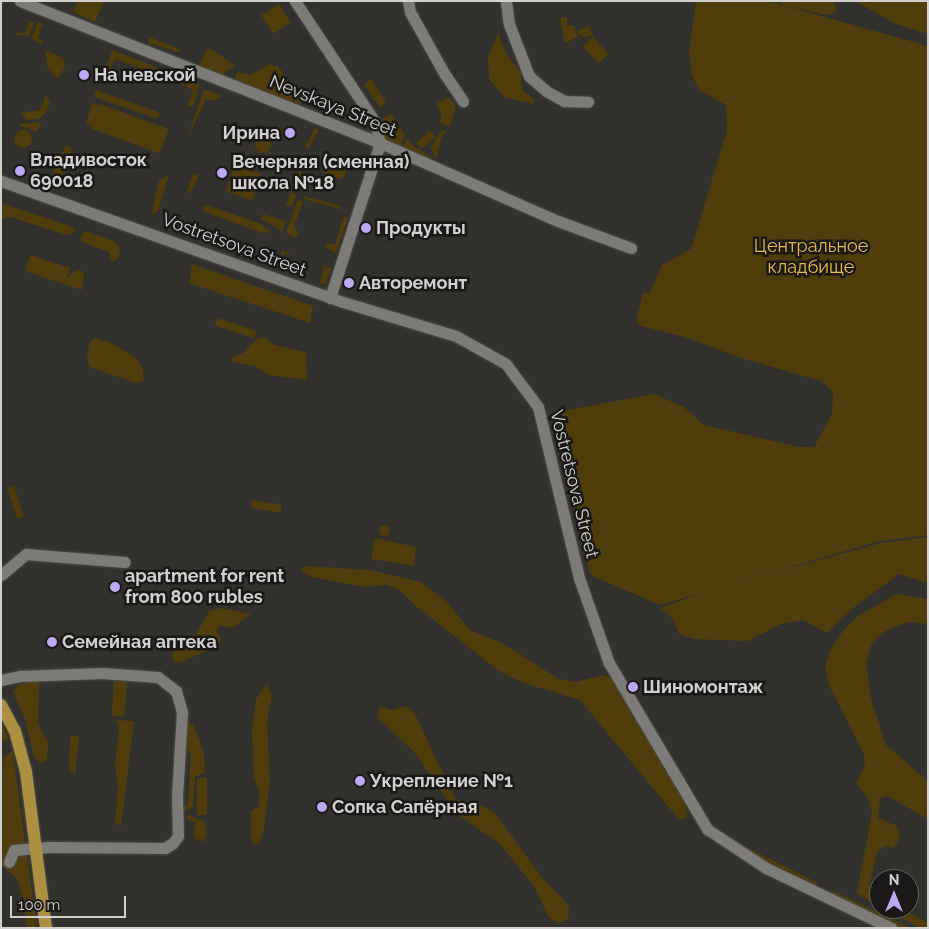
<!DOCTYPE html>
<meta charset="utf-8">
<style>
body{margin:0}
#map{position:relative;width:929px;height:929px;overflow:hidden;background:#33312d;font-family:Raleway,sans-serif}
div>[style]{position:absolute}
.green>*{inset:0;background:#503d0c;transform-origin:0 0}
.round{border-radius:50%}
.roads{filter:drop-shadow(0 0 1px #4e4d49) drop-shadow(0 0 1px #4e4d49)}
.minor>*{height:11px;margin:-5.5px;padding:0 5.5px;transform-origin:5.5px;border-radius:5.5px;background:#7d7b77}
.major>*{height:12px;margin:-6px;padding:0 6px;transform-origin:6px;border-radius:6px;background:#ac8f40}
.dots>*{width:14px;height:14px;translate:-50% -50%;box-sizing:border-box;border:2px solid #1a1917;border-radius:50%}
span{translate:-50% -50%;white-space:nowrap;text-align:center;line-height:1.15;-webkit-text-stroke:5px #1a1917;paint-order:stroke}
.poi-label{font-size:18px;color:#d2d1cf;font-weight:700}
.left{translate:0 -50%;text-align:left}
.right{translate:-100% -50%;text-align:right}
.street-label{font-size:18px;color:#d2d1cf}
.park-label{font-size:18px;color:#ebbc47}
.frame{position:absolute;inset:0;border:2px solid #d2d1cf;pointer-events:none}
.north{position:absolute;left:869px;top:869px;width:50px;height:50px;box-sizing:border-box;background:#1a1917;border:1px solid #646361;border-radius:50%;rotate:0deg;font-size:14px;font-weight:700;line-height:20px;text-align:center;color:#d2d1cf}
.north::after{content:'';display:block;margin:auto;width:18px;height:22px;background:#bda9f5;clip-path:polygon(50% 0,100% 100%,50% 72%,0 100%)}
.scale{position:absolute;left:10px;top:896px;width:116px;height:22px;box-sizing:border-box;border:2px solid #d2d1cf;border-top:0;padding-left:6px;font-size:15px;line-height:18px;white-space:nowrap;color:#d2d1cf;-webkit-text-stroke:4px #1a1917;paint-order:stroke}
</style>
<div id="map">
<div class="green">
<div style="clip-path:polygon(77px 1px,104px 1px,95px 22px,73px 12px)"></div>
<div style="clip-path:polygon(696px 1px,768px 1px,928px 46px,928px 535px,880px 541px,660px 605px,592px 576px,583px 552px,555px 429px,565px 427px,562px 411px,654px 394px,684px 407px,704px 425px,799px 447px,814px 447px,832px 414px,833px 392px,821px 381px,741px 358px,685px 337px,641px 326px,636px 321px,643px 293px,650px 293px,662px 265px,691px 249px,727px 131px,726px 105px,699px 90px,692px 75px,689px 53px)"></div>
<div style="clip-path:polygon(781px 1px,834px 1px,837px 12px,826px 15px,782px 5px)"></div>
<div style="clip-path:polygon(855px 1px,928px 1px,928px 34px,896px 24px)"></div>
<div style="left:279px;top:4px;width:22px;height:21px;rotate:58deg"></div>
<div style="clip-path:polygon(567px 17px,567px 25px,574px 26px,578px 37px,564px 43px,560px 18px)"></div>
<div style="clip-path:polygon(30px 21px,34px 23px,29px 36px,16px 35px,16px 32px,25px 33px)"></div>
<div style="clip-path:polygon(38px 22px,43px 23px,38px 38px,43px 42px,41px 44px,31px 39px)"></div>
<div style="clip-path:polygon(589px 26px,593px 35px,584px 38px,582px 35px,579px 36px,577px 31px)"></div>
<div style="clip-path:polygon(498px 33px,507px 55px,521px 72px,522px 90px,533px 98px,534px 104px,504px 97px,489px 79px,488px 58px)"></div>
<div style="clip-path:polygon(149px 37px,177px 48px,181px 53px,148px 43px)"></div>
<div style="left:593px;top:37px;width:23px;height:14px;rotate:47deg"></div>
<div style="clip-path:polygon(209px 49px,216px 52px,235px 66px,218px 77px,198px 68px,206px 50px)"></div>
<div style="clip-path:polygon(45px 50px,63px 58px,65px 67px,58px 79px,48px 69px)"></div>
<div style="clip-path:polygon(112px 50px,199px 84px,194px 105px,187px 107px,193px 91px,190px 88px,115px 59px,107px 74px,104px 74px)"></div>
<div style="clip-path:polygon(269px 64px,279px 67px,301px 103px,299px 107px,235px 79px,238px 72px,251px 75px)"></div>
<div style="clip-path:polygon(371px 79px,386px 102px,380px 108px,364px 85px)"></div>
<div style="clip-path:polygon(204px 89px,222px 96px,215px 101px,206px 99px,187px 139px)"></div>
<div style="clip-path:polygon(96px 90px,158px 112px,160px 116px,155px 118px,94px 97px)"></div>
<div style="clip-path:polygon(46px 95px,50px 102px,46px 113px,38px 119px,27px 120px,20px 113px,40px 110px)"></div>
<div style="clip-path:polygon(448px 97px,456px 106px,450px 127px,440px 123px,441px 113px,436px 104px)"></div>
<div style="left:92px;top:103px;width:7px;height:22px;rotate:16deg"></div>
<div style="left:100px;top:104px;width:73px;height:26px;rotate:20deg"></div>
<div style="clip-path:polygon(391px 114px,405px 135px,400px 148px,382px 142px,377px 122px)"></div>
<div style="clip-path:polygon(42px 122px,37px 132px,20px 126px,20px 124px)"></div>
<div style="left:315px;top:128px;width:4px;height:22px;rotate:27deg"></div>
<div class="round" style="left:14px;top:130px;width:18px;height:18px"></div>
<div style="left:430px;top:131px;width:8px;height:18px;rotate:50deg"></div>
<div style="clip-path:polygon(441px 131px,447px 131px,442px 136px,436px 160px,431px 147px)"></div>
<div class="round" style="left:255px;top:137px;width:16px;height:16px"></div>
<div style="clip-path:polygon(408px 139px,413px 146px,427px 154px,430px 159px,403px 152px,402px 146px)"></div>
<div style="clip-path:polygon(66px 145px,72px 149px,59px 184px,50px 179px)"></div>
<div class="round" style="left:307px;top:158px;width:12px;height:12px"></div>
<div style="clip-path:polygon(329px 162px,347px 170px,342px 179px,325px 175px,323px 172px)"></div>
<div style="left:235px;top:165px;width:28px;height:28px;rotate:19deg"></div>
<div style="clip-path:polygon(299px 171px,304px 173px,298px 190px,292px 186px)"></div>
<div style="clip-path:polygon(193px 174px,199px 176px,190px 194px,187px 192px)"></div>
<div style="clip-path:polygon(169px 175px,158px 211px,151px 215px,159px 181px)"></div>
<div style="clip-path:polygon(291px 190px,296px 196px,292px 206px,286px 206px)"></div>
<div style="clip-path:polygon(303px 196px,338px 205px,344px 210px,307px 200px)"></div>
<div style="clip-path:polygon(298px 199px,303px 202px,294px 226px,299px 234px,294px 237px,286px 233px)"></div>
<div style="clip-path:polygon(1px 203px,73px 227px,75px 232px,67px 235px,10px 217px,1px 219px)"></div>
<div style="clip-path:polygon(206px 205px,259px 223px,271px 232px,262px 233px,205px 212px,202px 208px)"></div>
<div style="clip-path:polygon(263px 214px,286px 221px,282px 233px,278px 228px,261px 219px)"></div>
<div style="clip-path:polygon(344px 216px,348px 218px,336px 253px,325px 247px,327px 243px,335px 244px)"></div>
<div style="clip-path:polygon(85px 231px,114px 241px,120px 248px,118px 259px,111px 262px,109px 252px,81px 242px,81px 235px)"></div>
<div style="clip-path:polygon(283px 250px,293px 255px,284px 254px,281px 264px,275px 268px)"></div>
<div style="clip-path:polygon(30px 255px,70px 268px,67px 278px,76px 270px,84px 272px,82px 290px,25px 271px)"></div>
<div style="clip-path:polygon(192px 264px,313px 306px,310px 323px,189px 283px)"></div>
<div style="clip-path:polygon(320px 265px,331px 268px,325px 285px,320px 283px,324px 268px)"></div>
<div style="left:217px;top:318px;width:42px;height:8px;rotate:18deg"></div>
<div style="clip-path:polygon(264px 337px,274px 345px,306px 352px,307px 380px,269px 375px,254px 366px,232px 362px,233px 356px,242px 354px,257px 339px)"></div>
<div style="clip-path:polygon(95px 338px,110px 342px,135px 357px,143px 369px,144px 380px,137px 383px,89px 367px,87px 356px,90px 341px)"></div>
<div style="left:14px;top:486px;width:32px;height:7px;rotate:72deg"></div>
<div style="left:252px;top:500px;width:30px;height:8px;rotate:9deg"></div>
<div class="round" style="left:378.5px;top:524.5px;width:11px;height:11px"></div>
<div style="clip-path:polygon(928px 537px,928px 583px,899px 574px,852px 609px,827px 633px,803px 620px,781px 624px,748px 641px,693px 639px,679px 634px,673px 619px,660px 608px,713px 589px,881px 543px)"></div>
<div style="clip-path:polygon(375px 538px,416px 547px,414px 566px,371px 559px)"></div>
<div style="clip-path:polygon(304px 566px,370px 570px,421px 582px,446px 601px,471px 631px,502px 643px,559px 679px,576px 682px,603px 675px,612px 678px,686px 805px,687px 817px,681px 820px,675px 815px,580px 700px,524px 683px,499px 671px,417px 607px,398px 589px,386px 585px,364px 587px,311px 577px,301px 571px)"></div>
<div style="clip-path:polygon(897px 594px,928px 599px,928px 624px,908px 622px,885px 631px,872px 643px,866px 663px,871px 699px,886px 745px,928px 781px,928px 819px,887px 796px,880px 798px,878px 818px,897px 826px,900px 837px,894px 848px,884px 846px,877px 853px,869px 887px,879px 896px,879px 907px,857px 893px,872px 812px,869px 800px,856px 783px,865px 765px,864px 754px,829px 685px,825px 667px,831px 648px,843px 631px,858px 616px)"></div>
<div style="clip-path:polygon(221px 608px,251px 614px,232px 628px,219px 625px,217px 631px,221px 640px,218px 646px,179px 663px,174px 662px,172px 655px,178px 643px,196px 634px,210px 610px)"></div>
<div style="clip-path:polygon(36px 681px,39px 684px,38px 723px,48px 742px,47px 760px,42px 763px,34px 758px,26px 722px,13px 692px,19px 684px)"></div>
<div style="left:114px;top:681px;width:13px;height:35px;rotate:4deg"></div>
<div style="clip-path:polygon(267px 684px,272px 695px,267px 722px,270px 781px,264px 828px,260px 842px,254px 845px,251px 839px,251px 811px,259px 806px,259px 791px,254px 779px,252px 730px,256px 699px)"></div>
<div style="clip-path:polygon(380px 706px,392px 710px,407px 706px,415px 714px,455px 799px,485px 807px,495px 813px,543px 879px,564px 900px,569px 908px,568px 919px,559px 923px,549px 918px,535px 888px,500px 844px,457px 814px,415px 753px,377px 717px)"></div>
<div style="clip-path:polygon(1px 718px,8px 739px,5px 742px,1px 739px)"></div>
<div style="clip-path:polygon(116px 720px,134px 721px,121px 826px,115px 823px,118px 786px,115px 765px,119px 728px)"></div>
<div style="clip-path:polygon(187px 721px,194px 726px,204px 752px,205px 772px,195px 777px,193px 807px,183px 812px,182px 808px,188px 804px,191px 753px,184px 747px)"></div>
<div style="clip-path:polygon(70px 736px,79px 736px,75px 775px,69px 769px)"></div>
<div style="clip-path:polygon(12px 751px,13px 753px,37px 928px,27px 928px,24px 902px,17px 879px,1px 865px,3px 758px)"></div>
<div style="left:197px;top:778px;width:10px;height:37px"></div>
<div style="clip-path:polygon(187px 815px,204px 821px,207px 832px,204px 842px,194px 838px,195px 822px,187px 819px)"></div>
<div style="clip-path:polygon(740px 844px,818px 883px,815px 888px,736px 846px)"></div>
<div style="clip-path:polygon(833px 891px,911px 928px,901px 928px,834px 898px)"></div>
<div style="clip-path:polygon(884px 909px,902px 909px,928px 923px,928px 928px,920px 928px)"></div>
</div>
<div class="roads">
<div class="minor">
<div style="left:20px;top:1px;width:387px;rotate:21.5deg"></div>
<div style="left:380px;top:143px;width:194px;rotate:23.7deg"></div>
<div style="left:558px;top:221px;width:78px;rotate:20.3deg"></div>
<div style="left:295px;top:1px;width:145px;rotate:56.5deg"></div>
<div style="left:375px;top:122px;width:22px;rotate:77deg"></div>
<div style="left:380px;top:143px;width:163px;rotate:107.9deg"></div>
<div style="left:408px;top:1px;width:11px;rotate:80deg"></div>
<div style="left:410px;top:12px;width:70px;rotate:60.9deg"></div>
<div style="left:444px;top:73px;width:34px;rotate:56deg"></div>
<div style="left:506px;top:1px;width:23px;rotate:83deg"></div>
<div style="left:509px;top:24px;width:56px;rotate:69deg"></div>
<div style="left:529px;top:76px;width:23px;rotate:41deg"></div>
<div style="left:546px;top:91px;width:21px;rotate:29deg"></div>
<div style="left:564px;top:101px;width:24px;rotate:2deg"></div>
<div style="left:1px;top:181px;width:363px;rotate:19.5deg"></div>
<div style="left:343px;top:302px;width:118px;rotate:16.7deg"></div>
<div style="left:456px;top:336px;width:57px;rotate:29.2deg"></div>
<div style="left:506px;top:364px;width:54px;rotate:53.3deg"></div>
<div style="left:538px;top:407px;width:176px;rotate:76.5deg"></div>
<div style="left:579px;top:578px;width:90px;rotate:70.6deg"></div>
<div style="left:609px;top:663px;width:193px;rotate:59.4deg"></div>
<div style="left:707px;top:829px;width:71px;rotate:33.5deg"></div>
<div style="left:766px;top:868px;width:139px;rotate:25.6deg"></div>
<div style="left:1px;top:575px;width:33px;rotate:-40deg"></div>
<div style="left:26px;top:554px;width:99px;rotate:4.6deg"></div>
<div style="left:1px;top:680px;width:19px;rotate:-12deg"></div>
<div style="left:20px;top:676px;width:82px;rotate:-2.1deg"></div>
<div style="left:102px;top:673px;width:56px;rotate:4.1deg"></div>
<div style="left:158px;top:677px;width:23px;rotate:38deg"></div>
<div style="left:176px;top:691px;width:22px;rotate:74deg"></div>
<div style="left:182px;top:712px;width:84px;rotate:93.4deg"></div>
<div style="left:177px;top:796px;width:40px;rotate:88.6deg"></div>
<div style="left:178px;top:836px;width:9px;rotate:126deg"></div>
<div style="left:173px;top:843px;width:9px;rotate:148deg"></div>
<div style="left:165px;top:848px;width:116px;rotate:-179.5deg"></div>
<div style="left:49px;top:847px;width:35px;rotate:175deg"></div>
<div style="left:14px;top:850px;width:13px;rotate:113deg"></div>
</div>
<div class="major">
<div style="left:1px;top:705px;width:30px;rotate:62deg"></div>
<div style="left:15px;top:731px;width:42px;rotate:75deg"></div>
<div style="left:26px;top:772px;width:157px;rotate:82.7deg"></div>
</div>
</div>
<div class="dots">
<div style="left:84px;top:75px;background:#bda9f5"></div>
<div style="left:290px;top:133px;background:#bda9f5"></div>
<div style="left:20px;top:171px;background:#bda9f5"></div>
<div style="left:222px;top:173px;background:#bda9f5"></div>
<div style="left:366px;top:228px;background:#bda9f5"></div>
<div style="left:349px;top:283px;background:#bda9f5"></div>
<div style="left:115px;top:587px;background:#bda9f5"></div>
<div style="left:52px;top:642px;background:#bda9f5"></div>
<div style="left:633px;top:687px;background:#bda9f5"></div>
<div style="left:360px;top:781px;background:#bda9f5"></div>
<div style="left:322px;top:807px;background:#bda9f5"></div>
</div>
<div class="poi-label">
<span class="left" style="left:94px;top:75px">На невской</span>
<span class="right" style="left:280px;top:133px">Ирина</span>
<span class="left" style="left:30px;top:171px">Владивосток<br>690018</span>
<span class="left" style="left:232px;top:173px">Вечерняя (сменная)<br>школа №18</span>
<span class="left" style="left:376px;top:228px">Продукты</span>
<span class="left" style="left:359px;top:283px">Авторемонт</span>
<span class="left" style="left:125px;top:587px">apartment for rent<br>from 800 rubles</span>
<span class="left" style="left:62px;top:642px">Семейная аптека</span>
<span class="left" style="left:643px;top:687px">Шиномонтаж</span>
<span class="left" style="left:370px;top:781px">Укрепление №1</span>
<span class="left" style="left:332px;top:807px">Сопка Сапёрная</span>
</div>
<div class="street-label">
<span style="left:333px;top:106px;rotate:22deg">Nevskaya Street</span>
<span style="left:234px;top:245px;rotate:20deg">Vostretsova Street</span>
<span style="left:574px;top:484px;rotate:76deg">Vostretsova Street</span>
</div>
<div class="park-label">
<span style="left:811px;top:257px">Центральное<br>кладбище</span>
</div>
<div class="frame"></div>
<div class="north">N</div>
<div class="scale">100 m</div>
</div>
